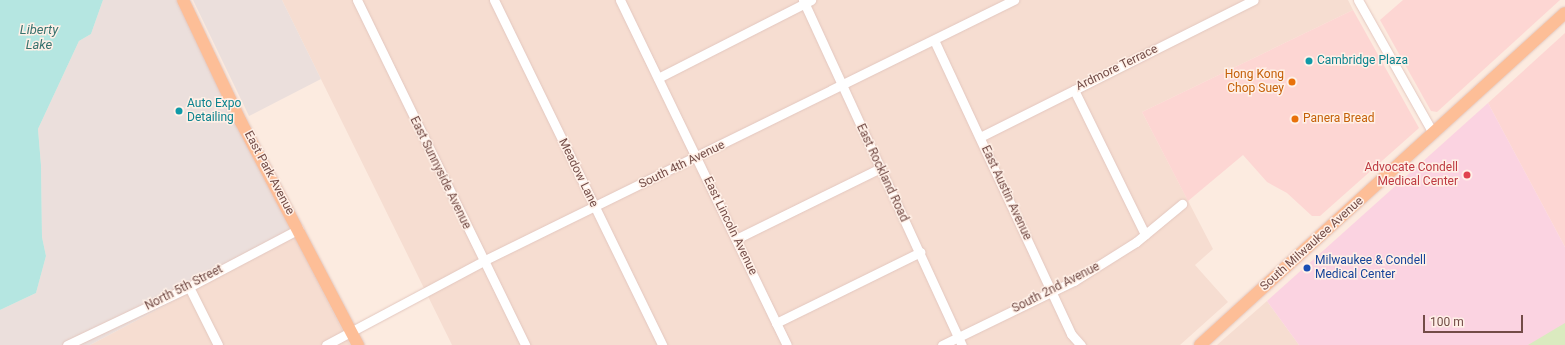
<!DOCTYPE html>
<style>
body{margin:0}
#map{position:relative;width:1565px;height:345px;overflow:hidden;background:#fcebe0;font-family:Roboto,sans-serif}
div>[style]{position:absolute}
.residential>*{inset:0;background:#f6ddd1}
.commercial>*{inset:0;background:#fdd6d3}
.industrial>*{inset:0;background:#ebdfdc}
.medical>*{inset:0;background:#fbd3e1}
.green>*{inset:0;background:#daeabf}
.water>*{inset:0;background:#b5e6e1}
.roads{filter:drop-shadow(0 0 1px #e3c7bf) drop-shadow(0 0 1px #e3c7bf)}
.minor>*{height:9px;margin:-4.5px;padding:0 4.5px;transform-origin:4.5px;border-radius:4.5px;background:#fff}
.major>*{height:12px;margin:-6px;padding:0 6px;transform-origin:6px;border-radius:6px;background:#fdbe97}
.dots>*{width:11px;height:11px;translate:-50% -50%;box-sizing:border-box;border:2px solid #fff0e7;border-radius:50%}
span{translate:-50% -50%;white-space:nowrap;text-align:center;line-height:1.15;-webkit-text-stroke:3px #fff0e7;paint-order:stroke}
.culture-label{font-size:12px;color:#0d838f}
.left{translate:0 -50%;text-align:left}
.street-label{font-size:12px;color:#734c47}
.food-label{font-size:12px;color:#c56008}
.right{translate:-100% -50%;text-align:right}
.health-label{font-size:12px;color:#be3a42}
.transit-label{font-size:12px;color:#164399}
.water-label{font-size:13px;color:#38736f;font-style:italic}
.scale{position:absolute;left:1423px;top:315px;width:100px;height:18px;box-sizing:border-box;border:2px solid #734c47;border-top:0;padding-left:5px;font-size:12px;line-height:14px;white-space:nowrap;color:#734c47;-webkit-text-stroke:3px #fff0e7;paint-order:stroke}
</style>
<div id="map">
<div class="residential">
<div style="clip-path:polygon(282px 0,1348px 0,1353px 10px,1142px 112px,1213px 249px,1195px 265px,1228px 302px,1180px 345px,452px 345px)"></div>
<div style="clip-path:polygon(295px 237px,350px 345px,90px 345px)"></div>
<div style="clip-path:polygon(1267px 301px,1299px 345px,1217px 345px)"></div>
</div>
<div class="commercial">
<div style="clip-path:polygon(1403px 0,1560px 0,1437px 112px,1431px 111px,1380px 20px)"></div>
<div style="clip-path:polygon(1353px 10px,1419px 128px,1320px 216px,1312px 216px,1287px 193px,1267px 182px,1243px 155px,1188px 201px,1142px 112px)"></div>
<div style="clip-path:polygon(1565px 33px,1565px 247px,1488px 103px)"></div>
</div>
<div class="industrial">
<div style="clip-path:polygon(103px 0,176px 0,295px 237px,90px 345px,0 345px,0 310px,36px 293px,46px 256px,42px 237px,41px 165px,38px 129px,79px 41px,91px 34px)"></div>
<div style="clip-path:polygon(193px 0,282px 0,321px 79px,249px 116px)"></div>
</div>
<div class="medical">
<div style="clip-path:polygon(1488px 103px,1565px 247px,1565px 345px,1299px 345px,1267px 301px)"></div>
</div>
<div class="green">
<div style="clip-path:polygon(1565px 323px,1565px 345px,1528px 345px)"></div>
</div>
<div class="water">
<div style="clip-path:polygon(0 0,103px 0,91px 34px,79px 41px,38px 129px,41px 165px,42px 237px,46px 256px,36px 293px,0 310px)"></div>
</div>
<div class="roads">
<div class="minor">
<div style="left:357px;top:0;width:384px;rotate:64deg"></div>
<div style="left:494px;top:0;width:384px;rotate:64deg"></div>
<div style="left:620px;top:0;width:383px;rotate:64.2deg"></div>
<div style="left:803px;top:0;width:380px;rotate:65.3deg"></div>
<div style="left:1358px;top:0;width:153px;rotate:60.6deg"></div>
<div style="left:934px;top:40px;width:324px;rotate:65deg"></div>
<div style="left:1071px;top:334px;width:15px;rotate:48deg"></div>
<div style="left:658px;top:78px;width:172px;rotate:-27deg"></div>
<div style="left:1074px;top:90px;width:161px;rotate:63.8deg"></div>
<div style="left:980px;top:137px;width:306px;rotate:-26.6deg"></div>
<div style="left:736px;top:239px;width:161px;rotate:-26.2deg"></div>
<div style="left:189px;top:287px;width:65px;rotate:63.4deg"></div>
<div style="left:776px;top:323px;width:161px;rotate:-26.2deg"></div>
<div style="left:67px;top:345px;width:135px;rotate:-25.4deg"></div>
<div style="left:189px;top:287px;width:124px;rotate:-27.8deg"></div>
<div style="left:326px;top:345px;width:178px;rotate:-28.1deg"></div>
<div style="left:483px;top:261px;width:592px;rotate:-26.18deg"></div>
<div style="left:942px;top:345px;width:147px;rotate:-25.9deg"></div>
<div style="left:1074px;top:281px;width:73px;rotate:-32.2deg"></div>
<div style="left:1136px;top:242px;width:60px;rotate:-39.6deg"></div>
</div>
<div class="major">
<div style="left:183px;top:0;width:135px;rotate:64.6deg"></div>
<div style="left:241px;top:122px;width:252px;rotate:62.3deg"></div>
<div style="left:1200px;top:345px;width:493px;rotate:-42.3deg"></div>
</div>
</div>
<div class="dots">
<div style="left:1309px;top:61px;background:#0f9aa8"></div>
<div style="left:1292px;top:82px;background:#e8710a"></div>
<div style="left:179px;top:111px;background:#0f9aa8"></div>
<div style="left:1295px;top:119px;background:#e8710a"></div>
<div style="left:1467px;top:175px;background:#e0444e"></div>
<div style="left:1307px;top:268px;background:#1a4fb4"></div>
</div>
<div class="culture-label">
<span class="left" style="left:1317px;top:61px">Cambridge Plaza</span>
<span class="left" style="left:187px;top:111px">Auto Expo<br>Detailing</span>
</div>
<div class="street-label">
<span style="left:1117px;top:68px;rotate:-26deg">Ardmore Terrace</span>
<span style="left:682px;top:165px;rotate:-26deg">South 4th Avenue</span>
<span style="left:269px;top:173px;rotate:62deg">East Park Avenue</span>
<span style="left:440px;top:173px;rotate:64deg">East Sunnyside Avenue</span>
<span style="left:578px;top:173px;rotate:64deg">Meadow Lane</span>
<span style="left:882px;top:173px;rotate:65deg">East Rockland Road</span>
<span style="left:1006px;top:193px;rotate:65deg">East Austin Avenue</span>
<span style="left:730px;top:226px;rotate:64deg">East Lincoln Avenue</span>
<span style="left:1312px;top:244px;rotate:-42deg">South Milwaukee Avenue</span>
<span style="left:184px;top:288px;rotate:-27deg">North 5th Street</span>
<span style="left:1056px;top:288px;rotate:-27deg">South 2nd Avenue</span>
</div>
<div class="food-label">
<span class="right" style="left:1284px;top:82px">Hong Kong<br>Chop Suey</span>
<span class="left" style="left:1303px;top:119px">Panera Bread</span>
</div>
<div class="health-label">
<span class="right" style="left:1458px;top:175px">Advocate Condell<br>Medical Center</span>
</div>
<div class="transit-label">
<span class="left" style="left:1315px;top:268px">Milwaukee &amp; Condell<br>Medical Center</span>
</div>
<div class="water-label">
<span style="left:39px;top:38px">Liberty<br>Lake</span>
</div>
<div class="scale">100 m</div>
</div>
